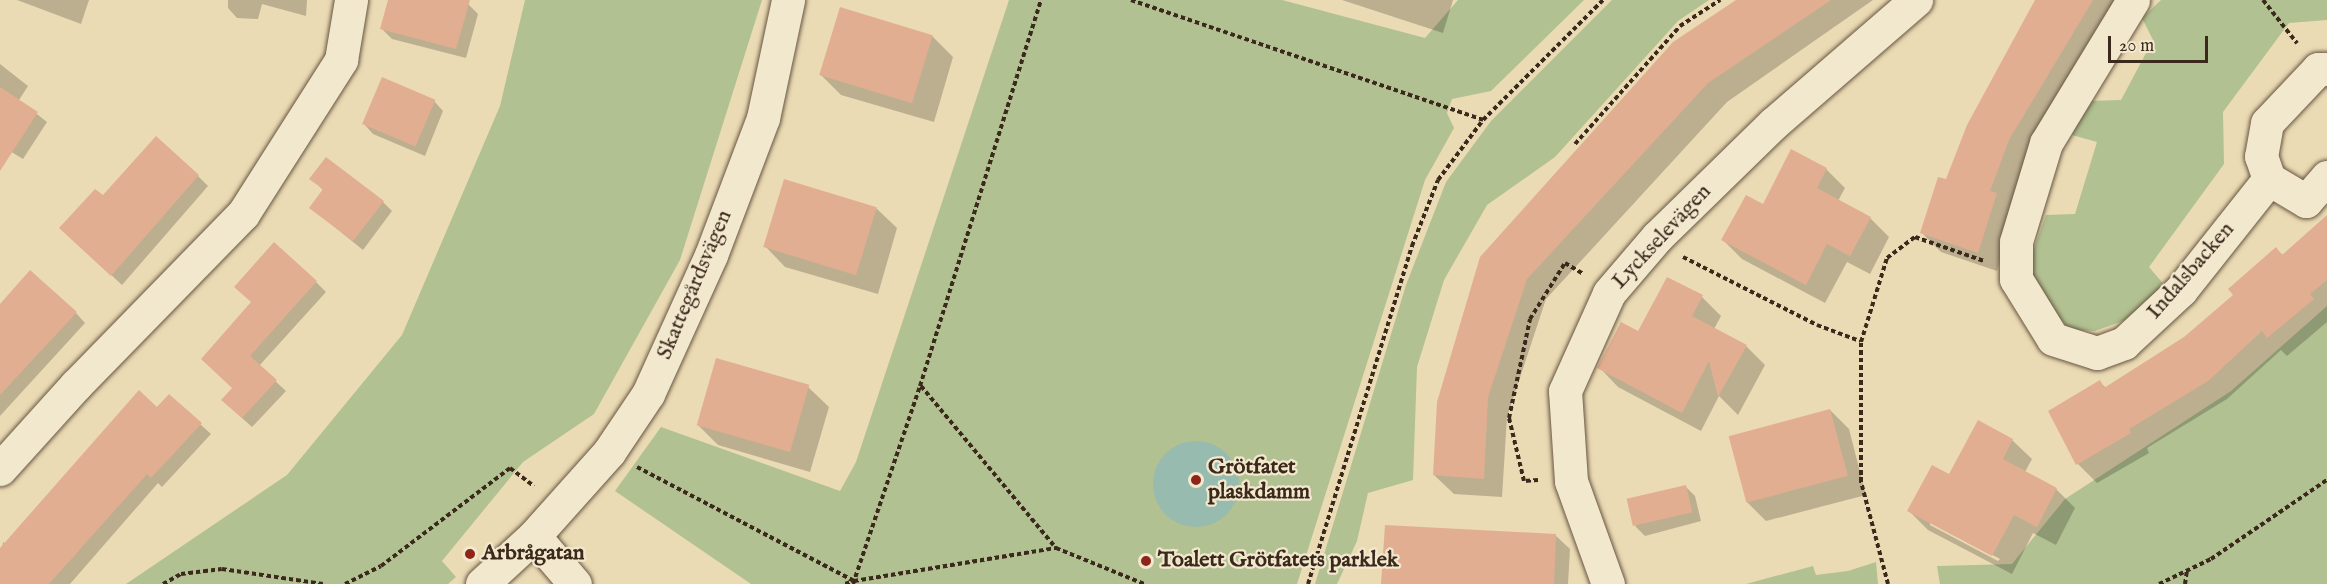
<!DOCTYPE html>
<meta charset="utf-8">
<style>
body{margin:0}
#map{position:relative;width:2327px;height:584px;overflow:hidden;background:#ebdbb4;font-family:"IM FELL English",serif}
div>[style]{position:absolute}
.green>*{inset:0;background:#b1c191}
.water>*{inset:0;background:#98bbaf}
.round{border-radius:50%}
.shadow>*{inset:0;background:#0003}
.building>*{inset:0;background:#e2ae91;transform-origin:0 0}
.path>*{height:4px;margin-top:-2px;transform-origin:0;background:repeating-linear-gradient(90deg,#3b291c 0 4.5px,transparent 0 7.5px)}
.roads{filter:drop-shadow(0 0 2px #675642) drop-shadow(0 0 2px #675642)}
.street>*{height:33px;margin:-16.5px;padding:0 16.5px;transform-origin:16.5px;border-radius:16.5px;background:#f2e8ce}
.secondary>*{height:33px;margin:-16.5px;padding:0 16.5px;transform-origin:16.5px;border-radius:16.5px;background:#f2e8ce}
.dots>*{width:16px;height:16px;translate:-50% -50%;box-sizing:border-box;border:3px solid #f2e8ce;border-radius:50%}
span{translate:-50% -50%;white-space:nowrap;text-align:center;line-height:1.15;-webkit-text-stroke:4.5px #f2e8ce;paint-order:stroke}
.street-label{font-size:22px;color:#3b291c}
.poi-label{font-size:22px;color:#3b291c;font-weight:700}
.left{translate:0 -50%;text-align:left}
.scale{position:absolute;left:2108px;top:36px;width:100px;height:27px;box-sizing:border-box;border:3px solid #3b291c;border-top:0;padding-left:8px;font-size:18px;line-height:21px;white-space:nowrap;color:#3b291c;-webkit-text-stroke:4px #f2e8ce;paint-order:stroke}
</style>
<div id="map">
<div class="green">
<div style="clip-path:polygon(525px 0,762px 0,680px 260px,594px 414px,523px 462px,442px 561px,456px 577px,448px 584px,126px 584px,287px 475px,402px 335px,500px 106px)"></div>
<div style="clip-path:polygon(1009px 0,1282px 0,1425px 38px,1458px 0,1584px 0,1491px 91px,1452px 99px,1447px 113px,1454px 128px,1425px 180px,1297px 584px,751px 584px,615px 491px,661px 427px,840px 491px,856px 462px)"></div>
<div style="clip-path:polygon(1612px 0,1709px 0,1678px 21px,1555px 157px,1487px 205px,1444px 280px,1417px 367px,1413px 480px,1368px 493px,1357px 541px,1337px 584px,1315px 584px,1406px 285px,1446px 182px,1491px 121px)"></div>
<div style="clip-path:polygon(2161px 0,2327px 0,2327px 20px,2289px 23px,2223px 112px,2224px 164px,2149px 267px,2166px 287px,2139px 315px,2095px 331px,2079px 330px,2067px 326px,2040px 298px,2027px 269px,2046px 215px,2075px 214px,2097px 142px,2072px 135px,2088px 101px,2121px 100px,2153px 40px,2142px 18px)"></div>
<div style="clip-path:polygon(2327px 306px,2327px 584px,1940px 584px,1937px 566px,2012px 564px,2065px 499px,2231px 391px)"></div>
<div style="clip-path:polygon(1876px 562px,1878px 584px,1746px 584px,1813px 566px,1816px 575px,1848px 571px)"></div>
</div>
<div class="water">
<div class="round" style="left:1153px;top:441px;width:86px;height:86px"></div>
</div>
<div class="shadow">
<div style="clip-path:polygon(17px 0,89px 0,81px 24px)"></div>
<div style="clip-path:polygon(228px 0,307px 0,306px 16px,262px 4px,258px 19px,237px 18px,228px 8px)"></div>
<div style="clip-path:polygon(390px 0,452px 0,468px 4px,478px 14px,466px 58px,392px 39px,382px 29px)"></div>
<div style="clip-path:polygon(1342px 0,1453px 0,1443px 33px)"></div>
<div style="clip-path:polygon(1739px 0,1873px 0,1727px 102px,1546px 299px,1507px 417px,1502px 497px,1454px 494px,1434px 475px,1481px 258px)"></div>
<div style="clip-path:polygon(2037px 0,2139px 0,2015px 213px,1997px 271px,1941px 252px,1922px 233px)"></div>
<div style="clip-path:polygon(932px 36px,953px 57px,934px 122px,841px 95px,821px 75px)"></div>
<div style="clip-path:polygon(0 64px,28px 86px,19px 100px,47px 122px,23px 159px,0 145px)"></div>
<div style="clip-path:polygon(434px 101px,443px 111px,425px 156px,373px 134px,364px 124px)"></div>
<div style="clip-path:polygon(1826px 169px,1845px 188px,1838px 201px,1870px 218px,1889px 237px,1870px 274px,1847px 262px,1825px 303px,1742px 259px,1723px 240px)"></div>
<div style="clip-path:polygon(198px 176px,208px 186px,122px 285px,71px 237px,103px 198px)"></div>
<div style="clip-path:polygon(311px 178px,383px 202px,392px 211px,363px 250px,311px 208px,324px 191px)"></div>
<div style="clip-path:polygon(876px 208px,897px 228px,878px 294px,785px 267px,765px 246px)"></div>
<div style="clip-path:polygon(2327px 217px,2327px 322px,2287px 356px,2281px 350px,2227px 399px,2147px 448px,2149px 453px,2097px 483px,2078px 464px,2100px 382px,2106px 388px,2185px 339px,2235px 295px,2276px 249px,2283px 255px)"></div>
<div style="clip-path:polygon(316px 282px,326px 292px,259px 366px,286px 391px,252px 427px,233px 410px,234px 388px,212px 368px)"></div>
<div style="clip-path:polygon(1702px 297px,1721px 316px,1714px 329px,1746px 346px,1765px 365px,1738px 415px,1719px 396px,1701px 431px,1618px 387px,1599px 367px,1639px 333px)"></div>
<div style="clip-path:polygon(0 306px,76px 313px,85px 323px,0 416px)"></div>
<div style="clip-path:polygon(808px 387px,829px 407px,810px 472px,718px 445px,698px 425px)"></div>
<div style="clip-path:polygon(169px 396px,211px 434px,162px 487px,158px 483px,70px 584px,0 584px,3px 542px,6px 544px)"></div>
<div style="clip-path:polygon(1830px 410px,1849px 429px,1866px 495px,1766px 521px,1747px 502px)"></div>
<div style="clip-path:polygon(evenodd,1978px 422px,2012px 440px,2032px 459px,2025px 472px,2056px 489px,2075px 508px,2056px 545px,2033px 533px,2012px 574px,1928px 530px,1909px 511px,1950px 476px,1978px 422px,1930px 521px,2000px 559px,1998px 561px,1930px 525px,1930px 521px)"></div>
<div style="clip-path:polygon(1685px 486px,1695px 496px,1701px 521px,1645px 536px,1635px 526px)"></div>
<div style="clip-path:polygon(1556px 536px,1570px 549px,1568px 584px,1383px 584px)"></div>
</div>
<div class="building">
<div style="clip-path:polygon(388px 0,470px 0,456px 49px,380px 29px)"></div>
<div style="clip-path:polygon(1736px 0,1831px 0,1708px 83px,1527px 279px,1488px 397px,1484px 479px,1433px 475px,1437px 402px,1480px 257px,1673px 42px)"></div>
<div style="clip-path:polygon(2035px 0,2093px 0,2009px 140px,1990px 191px,1997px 193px,1978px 253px,1920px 233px,1938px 177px,1946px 179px,1967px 125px)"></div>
<div style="left:840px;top:7px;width:97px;height:71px;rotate:17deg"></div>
<div style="left:382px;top:77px;width:58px;height:51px;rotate:23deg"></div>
<div style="clip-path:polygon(0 87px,38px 112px,0 171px)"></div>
<div style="clip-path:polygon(156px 136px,199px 175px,111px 276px,59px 228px,95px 189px,103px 195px)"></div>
<div style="clip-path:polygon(1791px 149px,1827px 168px,1817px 188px,1871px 217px,1850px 256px,1827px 244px,1806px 285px,1721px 240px,1746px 195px,1763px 204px)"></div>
<div style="clip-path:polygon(326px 157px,384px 201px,353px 241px,309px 208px,323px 189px,309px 179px)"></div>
<div style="left:784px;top:179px;width:97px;height:71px;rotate:17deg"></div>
<div style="clip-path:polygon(2327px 215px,2327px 280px,2310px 294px,2314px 299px,2267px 338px,2262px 331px,2208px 381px,2129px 429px,2131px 433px,2076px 465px,2048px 411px,2100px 380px,2104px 388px,2184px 337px,2233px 295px,2228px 289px,2276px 247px,2282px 255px)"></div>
<div style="clip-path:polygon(274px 242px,317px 281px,250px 356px,277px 380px,242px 418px,221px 400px,232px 388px,201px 359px,251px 302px,234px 287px)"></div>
<div style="clip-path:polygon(30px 270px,77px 312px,0 395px,0 304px)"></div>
<div style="clip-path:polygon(1667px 277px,1703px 295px,1692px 316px,1747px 345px,1718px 397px,1709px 361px,1682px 413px,1597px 368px,1621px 322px,1638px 331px)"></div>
<div style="left:716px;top:358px;width:97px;height:70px;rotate:16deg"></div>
<div style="clip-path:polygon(139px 390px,157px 407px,169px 394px,202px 423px,151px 478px,147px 474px,49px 584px,0 584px,0 548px)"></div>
<div style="left:1830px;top:409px;width:69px;height:105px;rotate:75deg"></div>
<div style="clip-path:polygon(1978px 420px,2013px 439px,2003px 459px,2057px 488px,2037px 527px,2014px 515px,1992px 556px,1907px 511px,1932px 465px,1949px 474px)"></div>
<div style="left:1686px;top:485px;width:28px;height:61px;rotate:77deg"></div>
<div style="clip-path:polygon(1385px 525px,1556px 534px,1554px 584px,1381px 584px)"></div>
</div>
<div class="path">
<div style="left:1131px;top:0;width:372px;rotate:18.8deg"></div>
<div style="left:2263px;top:0;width:55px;rotate:51.7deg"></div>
<div style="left:1575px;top:144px;width:158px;rotate:-48.3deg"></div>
<div style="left:1680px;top:26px;width:48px;rotate:-33deg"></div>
<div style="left:1683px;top:257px;width:150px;rotate:26.9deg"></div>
<div style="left:1817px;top:325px;width:46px;rotate:20.4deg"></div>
<div style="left:921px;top:386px;width:211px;rotate:50.2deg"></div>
<div style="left:1056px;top:548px;width:95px;rotate:22.2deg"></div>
<div style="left:637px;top:467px;width:245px;rotate:27.7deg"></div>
<div style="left:854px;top:581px;width:205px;rotate:-9.3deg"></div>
<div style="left:1538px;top:480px;width:14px;rotate:176deg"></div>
<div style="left:1524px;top:481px;width:65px;rotate:-103.4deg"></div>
<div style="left:1509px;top:418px;width:101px;rotate:-78deg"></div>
<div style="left:1530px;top:319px;width:66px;rotate:-58deg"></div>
<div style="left:1565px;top:263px;width:21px;rotate:31deg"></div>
<div style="left:163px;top:584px;width:21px;rotate:-29deg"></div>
<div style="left:181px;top:574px;width:41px;rotate:-7deg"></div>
<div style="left:222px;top:569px;width:102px;rotate:8.4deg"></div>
<div style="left:345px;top:584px;width:40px;rotate:-26.6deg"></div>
<div style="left:381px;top:566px;width:162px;rotate:-37.2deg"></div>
<div style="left:510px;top:468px;width:30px;rotate:37deg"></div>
<div style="left:845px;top:584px;width:9px;rotate:-18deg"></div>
<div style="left:853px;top:584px;width:209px;rotate:-71.3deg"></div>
<div style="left:920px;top:386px;width:405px;rotate:-72.6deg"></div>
<div style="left:1308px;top:584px;width:354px;rotate:-72.9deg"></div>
<div style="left:1412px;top:246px;width:71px;rotate:-68.5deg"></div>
<div style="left:1438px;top:180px;width:75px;rotate:-53.1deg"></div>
<div style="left:1483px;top:120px;width:170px;rotate:-45deg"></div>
<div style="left:1888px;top:584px;width:106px;rotate:-104.8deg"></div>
<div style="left:1861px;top:482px;width:140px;rotate:-90deg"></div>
<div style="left:1861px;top:342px;width:88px;rotate:-72.8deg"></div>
<div style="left:1887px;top:258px;width:35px;rotate:-37deg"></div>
<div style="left:1915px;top:237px;width:73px;rotate:19.2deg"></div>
<div style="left:2159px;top:584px;width:58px;rotate:-25.7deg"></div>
<div style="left:2211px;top:559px;width:140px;rotate:-34.3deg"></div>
<div style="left:2185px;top:584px;width:14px;rotate:-82deg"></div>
</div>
<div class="roads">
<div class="street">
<div style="left:2133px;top:0;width:167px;rotate:121.3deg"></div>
<div style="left:2046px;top:143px;width:103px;rotate:106.9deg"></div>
<div style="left:2016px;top:242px;width:37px;rotate:90deg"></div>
<div style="left:2016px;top:279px;width:70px;rotate:58.3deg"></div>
<div style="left:2053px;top:339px;width:46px;rotate:17.7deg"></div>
<div style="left:2097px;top:353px;width:29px;rotate:-20deg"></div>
<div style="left:2124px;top:343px;width:78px;rotate:-42.9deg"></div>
<div style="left:2181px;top:290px;width:142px;rotate:-51.6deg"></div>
<div style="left:2327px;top:69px;width:9px;rotate:180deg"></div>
<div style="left:2318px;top:69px;width:74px;rotate:133.4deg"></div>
<div style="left:2267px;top:123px;width:34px;rotate:100deg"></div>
<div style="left:2261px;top:156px;width:24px;rotate:71deg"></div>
<div style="left:2269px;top:179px;width:43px;rotate:30.7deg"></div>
<div style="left:2306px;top:201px;width:32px;rotate:-49deg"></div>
<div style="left:0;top:469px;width:113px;rotate:-47.9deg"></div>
<div style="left:76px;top:385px;width:239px;rotate:-45.7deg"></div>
<div style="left:243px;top:214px;width:183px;rotate:-57.5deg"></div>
<div style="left:341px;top:60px;width:61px;rotate:-80.5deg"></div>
<div style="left:534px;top:536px;width:63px;rotate:49.5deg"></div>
<div style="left:1608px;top:584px;width:109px;rotate:-109.8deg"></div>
<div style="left:1571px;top:481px;width:90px;rotate:-93.8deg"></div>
<div style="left:1565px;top:391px;width:107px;rotate:-65.8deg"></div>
<div style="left:1609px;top:293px;width:74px;rotate:-49.4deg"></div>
<div style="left:1657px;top:237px;width:163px;rotate:-44.3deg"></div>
<div style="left:1774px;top:123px;width:188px;rotate:-40.9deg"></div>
</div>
<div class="secondary">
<div style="left:482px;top:584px;width:71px;rotate:-42.7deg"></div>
<div style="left:534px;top:536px;width:113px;rotate:-48.2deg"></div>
<div style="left:609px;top:452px;width:70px;rotate:-56.1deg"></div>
<div style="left:648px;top:394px;width:153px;rotate:-65.6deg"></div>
<div style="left:711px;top:255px;width:147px;rotate:-69.2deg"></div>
<div style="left:763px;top:118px;width:121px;rotate:-78deg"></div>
</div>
</div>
<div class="dots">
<div style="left:1196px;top:480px;background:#8f2418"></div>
<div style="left:470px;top:554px;background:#8f2418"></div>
<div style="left:1146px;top:561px;background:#8f2418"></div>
</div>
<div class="street-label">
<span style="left:1662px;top:237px;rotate:-47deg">Lyckselevägen</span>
<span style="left:2191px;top:271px;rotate:-49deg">Indalsbacken</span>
<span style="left:695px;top:285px;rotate:-67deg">Skattegårdsvägen</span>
</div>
<div class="poi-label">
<span class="left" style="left:1208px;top:480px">Grötfatet<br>plaskdamm</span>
<span class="left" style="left:482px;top:554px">Arbrågatan</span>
<span class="left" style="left:1158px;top:561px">Toalett Grötfatets parklek</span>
</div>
<div class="scale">20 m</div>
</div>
